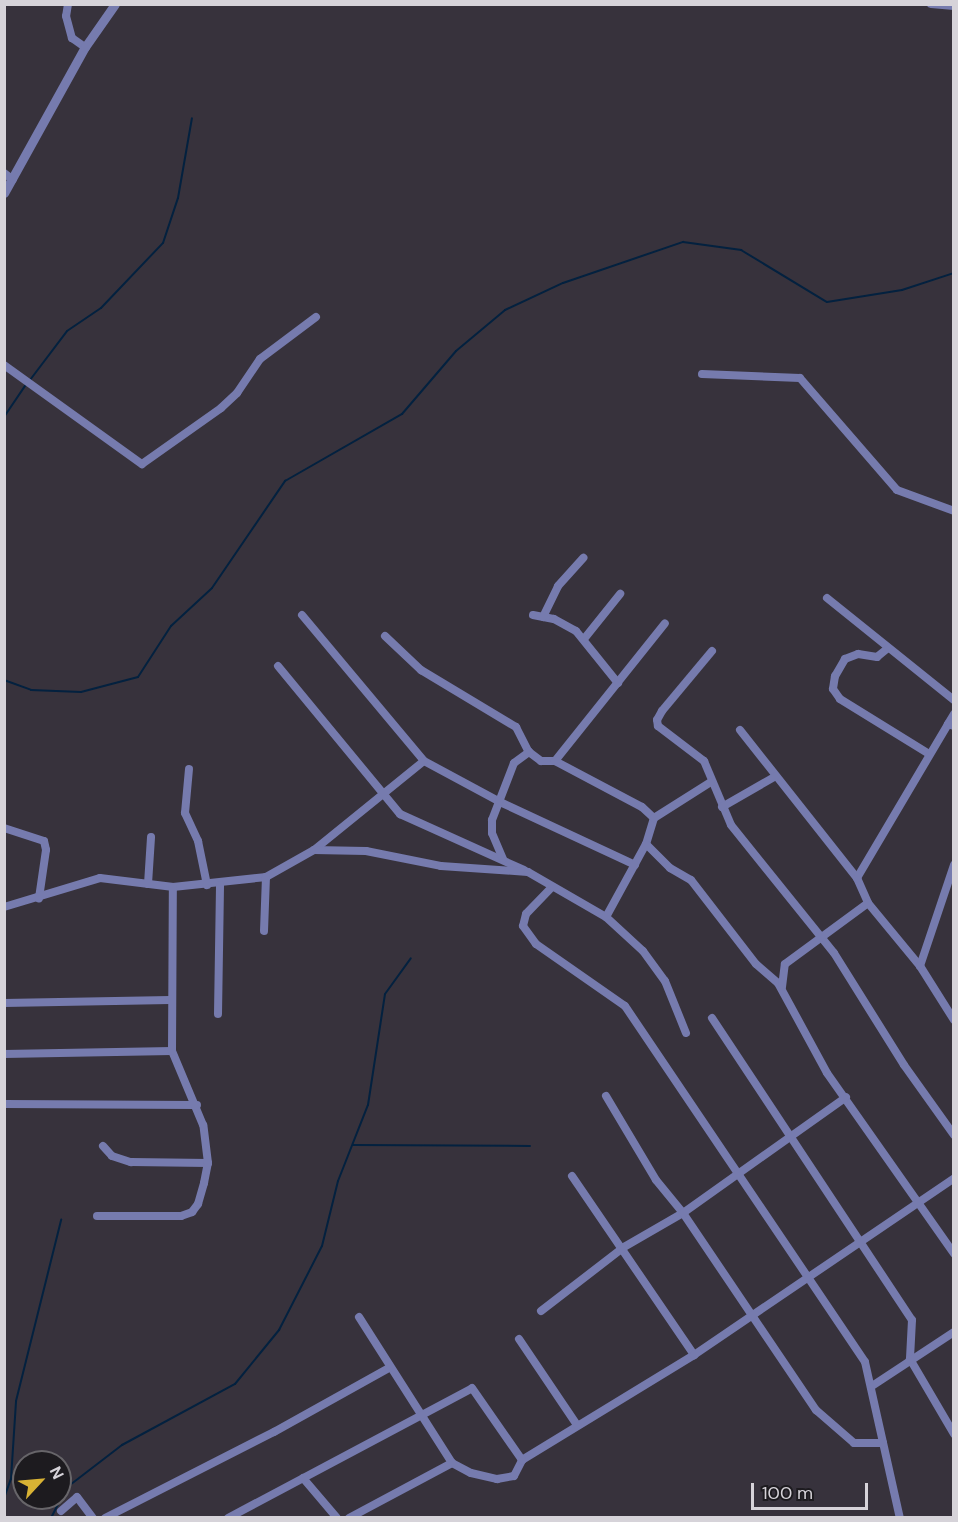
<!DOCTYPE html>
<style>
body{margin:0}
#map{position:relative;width:958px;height:1522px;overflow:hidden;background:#37323c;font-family:"DM Sans",sans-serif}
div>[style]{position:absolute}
.stream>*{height:2px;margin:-1px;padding:0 1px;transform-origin:1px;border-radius:1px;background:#03213f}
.minor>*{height:8px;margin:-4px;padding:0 4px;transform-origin:4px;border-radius:4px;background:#767bae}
.tertiary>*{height:9px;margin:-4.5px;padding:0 4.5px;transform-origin:4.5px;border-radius:4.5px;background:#767bae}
span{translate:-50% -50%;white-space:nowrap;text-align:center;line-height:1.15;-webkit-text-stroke:5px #1d1b1f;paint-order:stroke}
.frame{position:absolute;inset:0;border:6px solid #d6d3d9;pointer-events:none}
.north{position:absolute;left:12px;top:1450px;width:60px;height:60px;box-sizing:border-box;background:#1d1b1f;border:2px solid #676569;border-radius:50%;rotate:64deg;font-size:16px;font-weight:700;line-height:24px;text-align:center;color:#d6d3d9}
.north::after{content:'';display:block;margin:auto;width:21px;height:27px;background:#d9b334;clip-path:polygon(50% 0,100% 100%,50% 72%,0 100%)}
.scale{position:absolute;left:751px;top:1483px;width:117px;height:27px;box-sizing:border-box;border:3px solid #d6d3d9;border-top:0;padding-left:8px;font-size:18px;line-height:21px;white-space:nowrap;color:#d6d3d9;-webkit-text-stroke:4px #1d1b1f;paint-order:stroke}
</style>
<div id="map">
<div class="stream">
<div style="left:30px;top:380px;width:61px;rotate:-52.9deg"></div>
<div style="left:67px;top:331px;width:41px;rotate:-34.1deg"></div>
<div style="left:101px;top:308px;width:90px;rotate:-46.4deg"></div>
<div style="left:163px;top:243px;width:47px;rotate:-71.6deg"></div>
<div style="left:178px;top:198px;width:81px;rotate:-80.1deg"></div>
<div style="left:4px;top:417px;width:40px;rotate:-56deg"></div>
<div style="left:4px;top:680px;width:29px;rotate:20deg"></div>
<div style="left:31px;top:690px;width:50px;rotate:2.3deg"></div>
<div style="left:81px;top:692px;width:59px;rotate:-14.7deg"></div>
<div style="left:138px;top:677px;width:61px;rotate:-57.1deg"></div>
<div style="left:171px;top:626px;width:56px;rotate:-42.8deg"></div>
<div style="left:212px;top:588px;width:130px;rotate:-55.7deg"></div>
<div style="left:285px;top:481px;width:135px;rotate:-29.8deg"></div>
<div style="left:402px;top:414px;width:83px;rotate:-49.4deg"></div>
<div style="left:456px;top:351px;width:64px;rotate:-39.9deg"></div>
<div style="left:505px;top:310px;width:64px;rotate:-25deg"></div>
<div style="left:563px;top:283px;width:127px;rotate:-18.9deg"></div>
<div style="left:683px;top:242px;width:59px;rotate:7.9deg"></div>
<div style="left:741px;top:250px;width:100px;rotate:31.2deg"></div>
<div style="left:827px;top:302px;width:76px;rotate:-9.1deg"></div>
<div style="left:902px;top:290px;width:55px;rotate:-18.1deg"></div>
<div style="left:353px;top:1145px;width:177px;rotate:0.3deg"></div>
<div style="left:4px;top:1498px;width:20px;rotate:-70deg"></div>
<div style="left:11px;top:1479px;width:78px;rotate:-86.3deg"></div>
<div style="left:16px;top:1401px;width:187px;rotate:-76deg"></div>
<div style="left:51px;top:1518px;width:34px;rotate:-63deg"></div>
<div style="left:66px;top:1488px;width:71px;rotate:-37.5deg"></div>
<div style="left:122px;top:1445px;width:128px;rotate:-28.4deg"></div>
<div style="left:235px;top:1384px;width:70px;rotate:-50.8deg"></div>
<div style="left:279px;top:1330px;width:94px;rotate:-62.9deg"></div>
<div style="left:322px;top:1246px;width:67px;rotate:-76.2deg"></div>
<div style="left:338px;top:1181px;width:82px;rotate:-68.5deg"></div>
<div style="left:368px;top:1105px;width:112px;rotate:-81.3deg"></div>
<div style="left:385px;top:994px;width:44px;rotate:-54.2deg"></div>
</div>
<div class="minor">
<div style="left:68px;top:4px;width:12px;rotate:99deg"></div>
<div style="left:66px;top:16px;width:23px;rotate:75deg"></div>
<div style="left:72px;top:38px;width:16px;rotate:35deg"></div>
<div style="left:931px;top:4px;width:23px;rotate:5deg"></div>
<div style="left:4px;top:173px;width:11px;rotate:38deg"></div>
<div style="left:4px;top:365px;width:170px;rotate:35.7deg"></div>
<div style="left:142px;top:464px;width:97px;rotate:-35.3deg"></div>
<div style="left:221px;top:408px;width:22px;rotate:-43deg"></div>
<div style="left:237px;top:393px;width:41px;rotate:-55.9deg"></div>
<div style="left:260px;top:359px;width:70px;rotate:-36.9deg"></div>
<div style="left:702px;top:374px;width:98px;rotate:2.3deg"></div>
<div style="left:800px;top:378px;width:148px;rotate:49.1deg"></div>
<div style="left:897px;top:490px;width:61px;rotate:20.2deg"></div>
<div style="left:827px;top:598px;width:163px;rotate:38.8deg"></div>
<div style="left:302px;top:615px;width:190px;rotate:50.1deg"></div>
<div style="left:424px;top:761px;width:86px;rotate:28.3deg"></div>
<div style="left:500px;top:802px;width:149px;rotate:25deg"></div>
<div style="left:533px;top:615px;width:21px;rotate:11deg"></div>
<div style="left:554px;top:619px;width:25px;rotate:29deg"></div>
<div style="left:576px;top:631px;width:67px;rotate:51.1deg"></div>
<div style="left:543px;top:617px;width:34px;rotate:-64deg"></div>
<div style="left:558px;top:586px;width:38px;rotate:-48deg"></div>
<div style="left:385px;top:636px;width:50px;rotate:43.4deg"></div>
<div style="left:421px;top:670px;width:111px;rotate:31deg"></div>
<div style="left:516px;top:727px;width:28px;rotate:63deg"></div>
<div style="left:529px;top:752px;width:15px;rotate:37deg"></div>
<div style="left:541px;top:761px;width:14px"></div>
<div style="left:555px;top:761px;width:98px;rotate:27.9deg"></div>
<div style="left:642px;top:807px;width:16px;rotate:43deg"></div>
<div style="left:654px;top:818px;width:27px;rotate:107deg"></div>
<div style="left:584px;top:639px;width:58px;rotate:-51.3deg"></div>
<div style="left:888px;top:648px;width:14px;rotate:141deg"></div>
<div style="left:877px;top:657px;width:19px;rotate:-171deg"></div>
<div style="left:858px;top:654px;width:14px;rotate:159deg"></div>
<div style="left:845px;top:659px;width:20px;rotate:120deg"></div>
<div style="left:835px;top:676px;width:13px;rotate:99deg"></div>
<div style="left:833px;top:689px;width:12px;rotate:55deg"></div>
<div style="left:840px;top:699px;width:105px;rotate:31.7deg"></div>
<div style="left:712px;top:651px;width:78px;rotate:129.8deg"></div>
<div style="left:662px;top:711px;width:10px;rotate:119deg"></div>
<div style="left:657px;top:720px;width:6px;rotate:81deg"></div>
<div style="left:658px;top:726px;width:58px;rotate:37.3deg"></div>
<div style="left:704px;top:761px;width:69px;rotate:67.1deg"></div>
<div style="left:731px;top:825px;width:164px;rotate:51.2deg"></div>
<div style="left:834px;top:953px;width:132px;rotate:58deg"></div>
<div style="left:904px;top:1065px;width:86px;rotate:54.5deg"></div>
<div style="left:278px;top:666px;width:192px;rotate:50.5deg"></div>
<div style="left:400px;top:814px;width:136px;rotate:24.3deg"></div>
<div style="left:954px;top:714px;width:12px;rotate:121deg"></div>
<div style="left:948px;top:724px;width:6px;rotate:18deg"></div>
<div style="left:740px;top:730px;width:189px;rotate:51.7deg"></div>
<div style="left:857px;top:878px;width:27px;rotate:66deg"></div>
<div style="left:868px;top:903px;width:82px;rotate:50.5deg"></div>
<div style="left:920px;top:966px;width:64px;rotate:57.8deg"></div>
<div style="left:555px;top:761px;width:176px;rotate:-51.4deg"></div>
<div style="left:189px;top:769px;width:44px;rotate:95.2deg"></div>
<div style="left:185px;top:813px;width:31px;rotate:65deg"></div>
<div style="left:198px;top:841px;width:45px;rotate:78.4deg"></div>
<div style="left:722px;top:807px;width:62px;rotate:-29.9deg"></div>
<div style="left:654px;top:818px;width:67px;rotate:-32.3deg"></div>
<div style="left:4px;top:828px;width:42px;rotate:18deg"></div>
<div style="left:44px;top:841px;width:9px;rotate:77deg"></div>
<div style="left:46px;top:850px;width:49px;rotate:98.3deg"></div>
<div style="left:314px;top:850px;width:141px;rotate:-39deg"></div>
<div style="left:503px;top:859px;width:28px;rotate:-113deg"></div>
<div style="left:492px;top:833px;width:13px;rotate:-90deg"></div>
<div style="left:492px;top:820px;width:61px;rotate:-68.9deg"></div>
<div style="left:514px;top:763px;width:19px;rotate:-36deg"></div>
<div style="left:857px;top:878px;width:179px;rotate:-59.4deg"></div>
<div style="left:148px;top:884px;width:47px;rotate:-86.3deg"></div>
<div style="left:552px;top:887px;width:37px;rotate:134deg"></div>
<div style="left:526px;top:914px;width:12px;rotate:104deg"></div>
<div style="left:523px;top:926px;width:22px;rotate:54deg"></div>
<div style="left:536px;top:944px;width:108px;rotate:34.9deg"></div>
<div style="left:625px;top:1006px;width:429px;rotate:56deg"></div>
<div style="left:865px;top:1362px;width:160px;rotate:77.4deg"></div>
<div style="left:4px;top:907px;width:100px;rotate:-16.8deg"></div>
<div style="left:100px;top:878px;width:74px;rotate:7deg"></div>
<div style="left:173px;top:887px;width:94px;rotate:-6.1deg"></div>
<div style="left:266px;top:877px;width:55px;rotate:-29.4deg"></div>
<div style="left:314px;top:850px;width:52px;rotate:1.1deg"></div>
<div style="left:366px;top:851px;width:76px;rotate:11.3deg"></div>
<div style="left:441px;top:866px;width:87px;rotate:3.9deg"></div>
<div style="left:528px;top:872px;width:90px;rotate:30deg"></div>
<div style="left:606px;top:917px;width:50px;rotate:42.6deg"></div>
<div style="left:643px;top:951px;width:37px;rotate:54deg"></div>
<div style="left:665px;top:981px;width:56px;rotate:68deg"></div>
<div style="left:606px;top:917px;width:83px;rotate:-61.3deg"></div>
<div style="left:646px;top:844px;width:34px;rotate:45deg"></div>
<div style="left:670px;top:868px;width:24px;rotate:30deg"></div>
<div style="left:691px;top:880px;width:106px;rotate:52.3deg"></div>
<div style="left:756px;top:964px;width:29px;rotate:41deg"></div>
<div style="left:778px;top:983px;width:102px;rotate:61.4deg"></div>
<div style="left:827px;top:1073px;width:221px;rotate:54.9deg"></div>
<div style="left:264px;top:931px;width:54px;rotate:-87.9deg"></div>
<div style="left:920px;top:966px;width:107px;rotate:-71.4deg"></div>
<div style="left:782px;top:987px;width:23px;rotate:-83deg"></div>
<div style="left:785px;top:964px;width:103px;rotate:-36.3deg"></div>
<div style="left:4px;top:1003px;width:166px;rotate:-1deg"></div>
<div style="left:218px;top:1014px;width:129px;rotate:-89.1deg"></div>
<div style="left:712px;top:1018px;width:362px;rotate:56.5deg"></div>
<div style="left:912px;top:1320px;width:39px;rotate:93deg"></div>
<div style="left:910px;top:1359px;width:87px;rotate:59.6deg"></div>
<div style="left:4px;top:1054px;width:168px;rotate:-1deg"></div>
<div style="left:606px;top:1096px;width:98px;rotate:59.2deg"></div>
<div style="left:656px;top:1180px;width:43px;rotate:50.7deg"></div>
<div style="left:683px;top:1213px;width:238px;rotate:56deg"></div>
<div style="left:816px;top:1410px;width:50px;rotate:41deg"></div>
<div style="left:854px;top:1443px;width:29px"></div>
<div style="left:4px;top:1104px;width:193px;rotate:0.3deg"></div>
<div style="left:103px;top:1146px;width:13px;rotate:48deg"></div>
<div style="left:112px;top:1156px;width:20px;rotate:18deg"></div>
<div style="left:131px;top:1162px;width:77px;rotate:0.7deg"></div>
<div style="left:572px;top:1176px;width:217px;rotate:55.7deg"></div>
<div style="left:97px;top:1216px;width:84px"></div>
<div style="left:181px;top:1216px;width:12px;rotate:-20deg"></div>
<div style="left:192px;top:1212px;width:10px;rotate:-53deg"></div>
<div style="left:198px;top:1204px;width:22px;rotate:-74deg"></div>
<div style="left:204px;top:1183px;width:20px;rotate:-79deg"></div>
<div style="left:208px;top:1163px;width:38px;rotate:-97deg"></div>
<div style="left:203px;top:1125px;width:80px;rotate:-112.7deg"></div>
<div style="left:172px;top:1051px;width:164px;rotate:-89.7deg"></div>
<div style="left:541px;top:1311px;width:105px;rotate:-37.6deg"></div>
<div style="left:624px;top:1247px;width:68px;rotate:-30deg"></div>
<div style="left:683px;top:1213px;width:200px;rotate:-35.4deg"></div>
<div style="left:359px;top:1317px;width:173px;rotate:57.5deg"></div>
<div style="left:452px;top:1463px;width:21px;rotate:28deg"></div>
<div style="left:471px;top:1473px;width:27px;rotate:13deg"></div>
<div style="left:497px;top:1479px;width:17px;rotate:-10deg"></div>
<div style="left:514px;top:1476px;width:18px;rotate:-63deg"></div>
<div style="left:522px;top:1460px;width:202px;rotate:-31.4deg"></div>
<div style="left:694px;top:1355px;width:315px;rotate:-34.2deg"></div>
<div style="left:519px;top:1339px;width:104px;rotate:56deg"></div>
<div style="left:872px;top:1386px;width:98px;rotate:-33.4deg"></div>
<div style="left:303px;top:1478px;width:52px;rotate:49.6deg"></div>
<div style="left:61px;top:1511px;width:21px;rotate:-41deg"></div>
<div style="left:77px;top:1497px;width:26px;rotate:53deg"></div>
<div style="left:105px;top:1518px;width:190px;rotate:-27deg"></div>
<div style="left:274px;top:1432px;width:132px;rotate:-29.1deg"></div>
<div style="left:228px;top:1518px;width:276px;rotate:-28deg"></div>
<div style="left:472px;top:1388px;width:88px;rotate:55.2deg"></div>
<div style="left:349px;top:1518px;width:117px;rotate:-28.1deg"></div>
</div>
<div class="tertiary">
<div style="left:4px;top:193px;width:167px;rotate:-61deg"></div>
<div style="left:85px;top:47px;width:52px;rotate:-55.1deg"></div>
</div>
<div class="frame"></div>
<div class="north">N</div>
<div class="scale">100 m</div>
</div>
